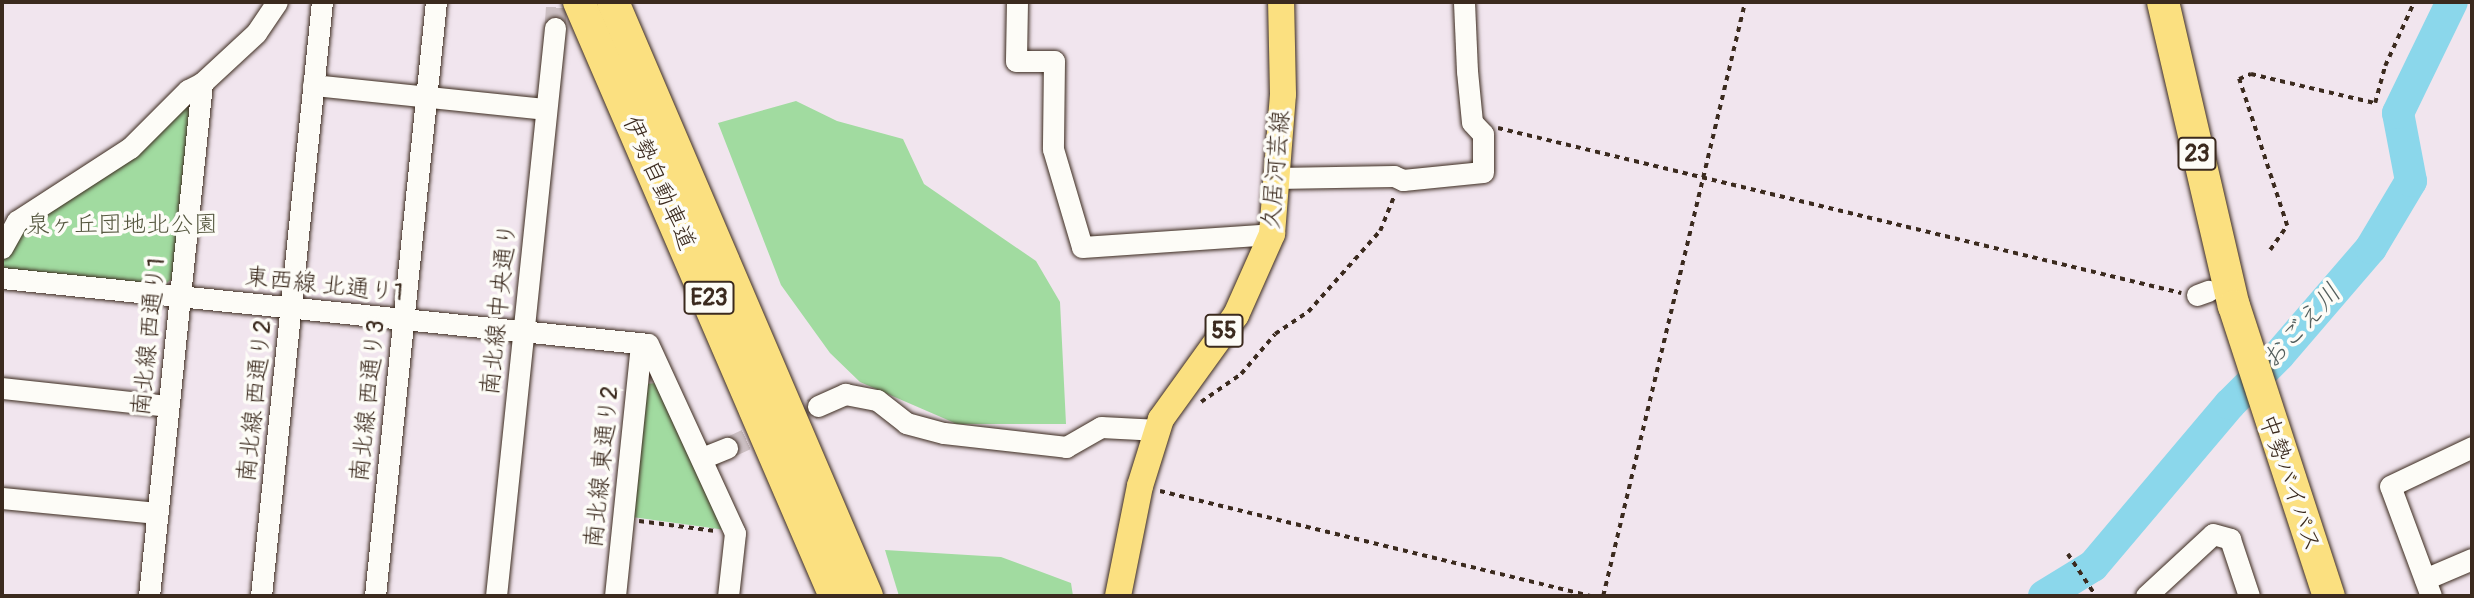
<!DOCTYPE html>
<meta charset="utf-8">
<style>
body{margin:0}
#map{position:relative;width:2474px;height:598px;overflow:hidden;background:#f1e5ee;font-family:Pangolin,"Klee One",sans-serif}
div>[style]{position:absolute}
.green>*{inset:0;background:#a1dba0}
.river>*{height:32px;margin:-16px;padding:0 16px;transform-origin:16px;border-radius:16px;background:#8bd7eb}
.minor-tunnel>*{height:21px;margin-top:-10.5px;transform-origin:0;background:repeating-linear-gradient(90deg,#cdc0c4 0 21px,transparent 0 31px)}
.path>*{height:3.5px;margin-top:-1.75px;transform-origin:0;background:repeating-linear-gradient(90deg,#3b2a1e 0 5px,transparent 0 10px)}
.roads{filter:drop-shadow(0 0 2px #3b2a1e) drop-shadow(0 0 2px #3b2a1e)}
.minor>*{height:21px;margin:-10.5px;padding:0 10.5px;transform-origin:10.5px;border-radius:10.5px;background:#fdfcf7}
.major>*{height:26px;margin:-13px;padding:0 13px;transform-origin:13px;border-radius:13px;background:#fbe080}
.highway>*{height:32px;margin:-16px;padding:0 16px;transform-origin:16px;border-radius:16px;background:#fbe080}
span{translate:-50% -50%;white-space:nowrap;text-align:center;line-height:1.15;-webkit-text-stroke:7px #fdfcf7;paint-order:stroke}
.shield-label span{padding:2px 5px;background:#fdfcf7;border:2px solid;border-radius:5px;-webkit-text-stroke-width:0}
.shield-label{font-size:23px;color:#3b2a1e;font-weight:700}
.street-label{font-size:24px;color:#3b2a1e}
.park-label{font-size:24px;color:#54563e}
.water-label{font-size:26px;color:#535e5c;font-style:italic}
.frame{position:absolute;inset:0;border:4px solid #3b2a1e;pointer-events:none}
</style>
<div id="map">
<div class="green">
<div style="clip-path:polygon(192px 94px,173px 278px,163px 286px,2px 270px,2px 250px,18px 224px)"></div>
<div style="clip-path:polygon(796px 101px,837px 121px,903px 139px,924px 184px,1036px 261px,1060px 302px,1066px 424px,957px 424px,860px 382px,830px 353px,781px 285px,718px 123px)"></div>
<div style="clip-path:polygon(658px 383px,726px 530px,632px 517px,645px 384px)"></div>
<div style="clip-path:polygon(885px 550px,1001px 557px,1071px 583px,1073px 596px,899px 596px)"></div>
</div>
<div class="river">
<div style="left:2044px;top:596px;width:57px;rotate:-31.5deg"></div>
<div style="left:2093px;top:566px;width:212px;rotate:-49.8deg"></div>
<div style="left:2230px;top:404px;width:69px;rotate:-45deg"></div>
<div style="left:2279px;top:355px;width:141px;rotate:-49.3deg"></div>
<div style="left:2371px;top:248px;width:78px;rotate:-59.2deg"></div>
<div style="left:2411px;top:181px;width:69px;rotate:-100.8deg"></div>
<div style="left:2398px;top:113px;width:123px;rotate:-64.1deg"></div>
</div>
<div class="minor-tunnel">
<div style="left:555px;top:28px;width:26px;rotate:-86deg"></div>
<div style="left:727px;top:448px;width:100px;rotate:-24.8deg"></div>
</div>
<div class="path">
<div style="left:2px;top:3px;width:1px;rotate:-45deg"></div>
<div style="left:1498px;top:128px;width:703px;rotate:13.58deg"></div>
<div style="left:2270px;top:250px;width:29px;rotate:-55deg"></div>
<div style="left:2287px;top:226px;width:155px;rotate:-108.1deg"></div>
<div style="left:2239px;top:79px;width:13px;rotate:-23deg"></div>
<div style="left:2251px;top:74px;width:127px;rotate:13.2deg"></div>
<div style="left:2375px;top:103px;width:38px;rotate:-75deg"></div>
<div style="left:2385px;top:66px;width:70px;rotate:-65.6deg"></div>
<div style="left:1201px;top:402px;width:49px;rotate:-35deg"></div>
<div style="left:1241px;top:374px;width:52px;rotate:-49.6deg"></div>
<div style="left:1275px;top:334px;width:40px;rotate:-34deg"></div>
<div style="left:1308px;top:312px;width:108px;rotate:-48.4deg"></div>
<div style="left:1380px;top:231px;width:37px;rotate:-68deg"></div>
<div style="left:1160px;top:491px;width:445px;rotate:13.7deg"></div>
<div style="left:639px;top:521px;width:77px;rotate:7.5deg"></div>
<div style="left:2068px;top:554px;width:50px;rotate:56.3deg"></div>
<div style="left:1603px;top:596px;width:611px;rotate:-76.56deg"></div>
</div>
<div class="roads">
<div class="minor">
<div style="left:1017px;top:2px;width:59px;rotate:91deg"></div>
<div style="left:1016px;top:61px;width:38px"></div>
<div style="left:1054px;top:61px;width:88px;rotate:90.7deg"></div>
<div style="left:1053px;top:149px;width:102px;rotate:73.5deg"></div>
<div style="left:1082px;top:247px;width:190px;rotate:-3.9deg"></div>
<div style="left:313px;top:85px;width:234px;rotate:5.9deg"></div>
<div style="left:1276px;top:178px;width:118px;rotate:-1deg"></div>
<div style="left:1394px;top:176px;width:10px;rotate:24deg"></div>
<div style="left:1403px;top:180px;width:80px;rotate:-5.7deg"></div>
<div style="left:1483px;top:172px;width:38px;rotate:-90deg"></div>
<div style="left:1483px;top:134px;width:16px;rotate:-133deg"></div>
<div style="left:1472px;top:122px;width:51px;rotate:-95.6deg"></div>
<div style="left:1467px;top:71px;width:69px;rotate:-92.5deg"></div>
<div style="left:2px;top:248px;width:31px;rotate:-61deg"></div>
<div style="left:17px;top:221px;width:135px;rotate:-32.9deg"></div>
<div style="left:130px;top:148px;width:82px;rotate:-45deg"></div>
<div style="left:188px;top:90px;width:16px;rotate:-27deg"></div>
<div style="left:202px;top:83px;width:74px;rotate:-42.8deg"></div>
<div style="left:256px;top:33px;width:37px;rotate:-56deg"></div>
<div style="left:2px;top:278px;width:649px;rotate:5.83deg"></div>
<div style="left:648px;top:344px;width:208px;rotate:65.3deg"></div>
<div style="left:735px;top:533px;width:63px;rotate:96.3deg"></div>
<div style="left:2197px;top:295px;width:12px;rotate:-20deg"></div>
<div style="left:2px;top:388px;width:167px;rotate:6.2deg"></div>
<div style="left:818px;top:406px;width:30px;rotate:-24deg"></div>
<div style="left:845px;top:394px;width:33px;rotate:11deg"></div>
<div style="left:877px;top:400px;width:37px;rotate:38deg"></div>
<div style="left:906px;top:423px;width:39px;rotate:15deg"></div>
<div style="left:944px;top:433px;width:123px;rotate:6.5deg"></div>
<div style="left:1066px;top:447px;width:40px;rotate:-29.7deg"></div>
<div style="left:1101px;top:427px;width:58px;rotate:3deg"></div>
<div style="left:702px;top:458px;width:27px;rotate:-22deg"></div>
<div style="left:2px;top:498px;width:156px;rotate:5.5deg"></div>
<div style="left:2425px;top:579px;width:51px;rotate:-23.1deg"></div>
<div style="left:149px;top:596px;width:516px;rotate:-84.1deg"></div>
<div style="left:261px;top:596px;width:597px;rotate:-84.14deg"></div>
<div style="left:375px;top:596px;width:597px;rotate:-84.14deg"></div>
<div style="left:496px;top:596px;width:571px;rotate:-84.07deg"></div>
<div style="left:615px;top:596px;width:253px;rotate:-84.1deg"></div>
<div style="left:2146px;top:596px;width:91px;rotate:-42.8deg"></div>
<div style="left:2213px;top:534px;width:18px;rotate:16deg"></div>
<div style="left:2230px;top:539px;width:60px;rotate:71.6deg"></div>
<div style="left:2431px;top:596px;width:117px;rotate:-110.4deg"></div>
<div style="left:2390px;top:486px;width:91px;rotate:-25.4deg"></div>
</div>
<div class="major">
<div style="left:1118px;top:596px;width:112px;rotate:-78.7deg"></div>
<div style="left:1140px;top:486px;width:70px;rotate:-72.6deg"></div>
<div style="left:1161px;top:419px;width:128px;rotate:-54.2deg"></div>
<div style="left:1236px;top:315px;width:89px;rotate:-66deg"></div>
<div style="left:1272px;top:234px;width:140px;rotate:-85.5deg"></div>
<div style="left:1283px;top:94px;width:92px;rotate:-91.2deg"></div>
</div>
<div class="highway">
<div style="left:579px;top:2px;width:647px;rotate:66.69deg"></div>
<div style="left:613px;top:2px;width:646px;rotate:66.85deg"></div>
<div style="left:2163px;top:2px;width:312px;rotate:76.9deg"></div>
<div style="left:2234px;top:306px;width:305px;rotate:71.9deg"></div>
</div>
</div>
<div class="shield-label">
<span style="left:2197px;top:154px">23</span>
<span style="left:709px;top:298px">E23</span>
<span style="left:1224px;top:331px">55</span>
</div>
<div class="street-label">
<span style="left:1276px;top:170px;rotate:-85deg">久居河芸線</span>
<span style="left:659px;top:183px;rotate:66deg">伊勢自動車道</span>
<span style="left:324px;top:285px;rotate:6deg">東西線 北通り1</span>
<span style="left:499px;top:309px;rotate:-84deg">南北線 中央通り</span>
<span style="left:149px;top:337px;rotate:-84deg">南北線 西通り1</span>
<span style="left:255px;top:401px;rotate:-84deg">南北線 西通り2</span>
<span style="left:368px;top:401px;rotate:-84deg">南北線 西通り3</span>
<span style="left:602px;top:467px;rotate:-84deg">南北線 東通り2</span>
<span style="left:2290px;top:483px;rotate:71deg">中勢バイパス</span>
</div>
<div class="park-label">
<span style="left:122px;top:225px">泉ヶ丘団地北公園</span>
</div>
<div class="water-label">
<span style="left:2302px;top:327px;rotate:-48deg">おごえ川</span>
</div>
<div class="frame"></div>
</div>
